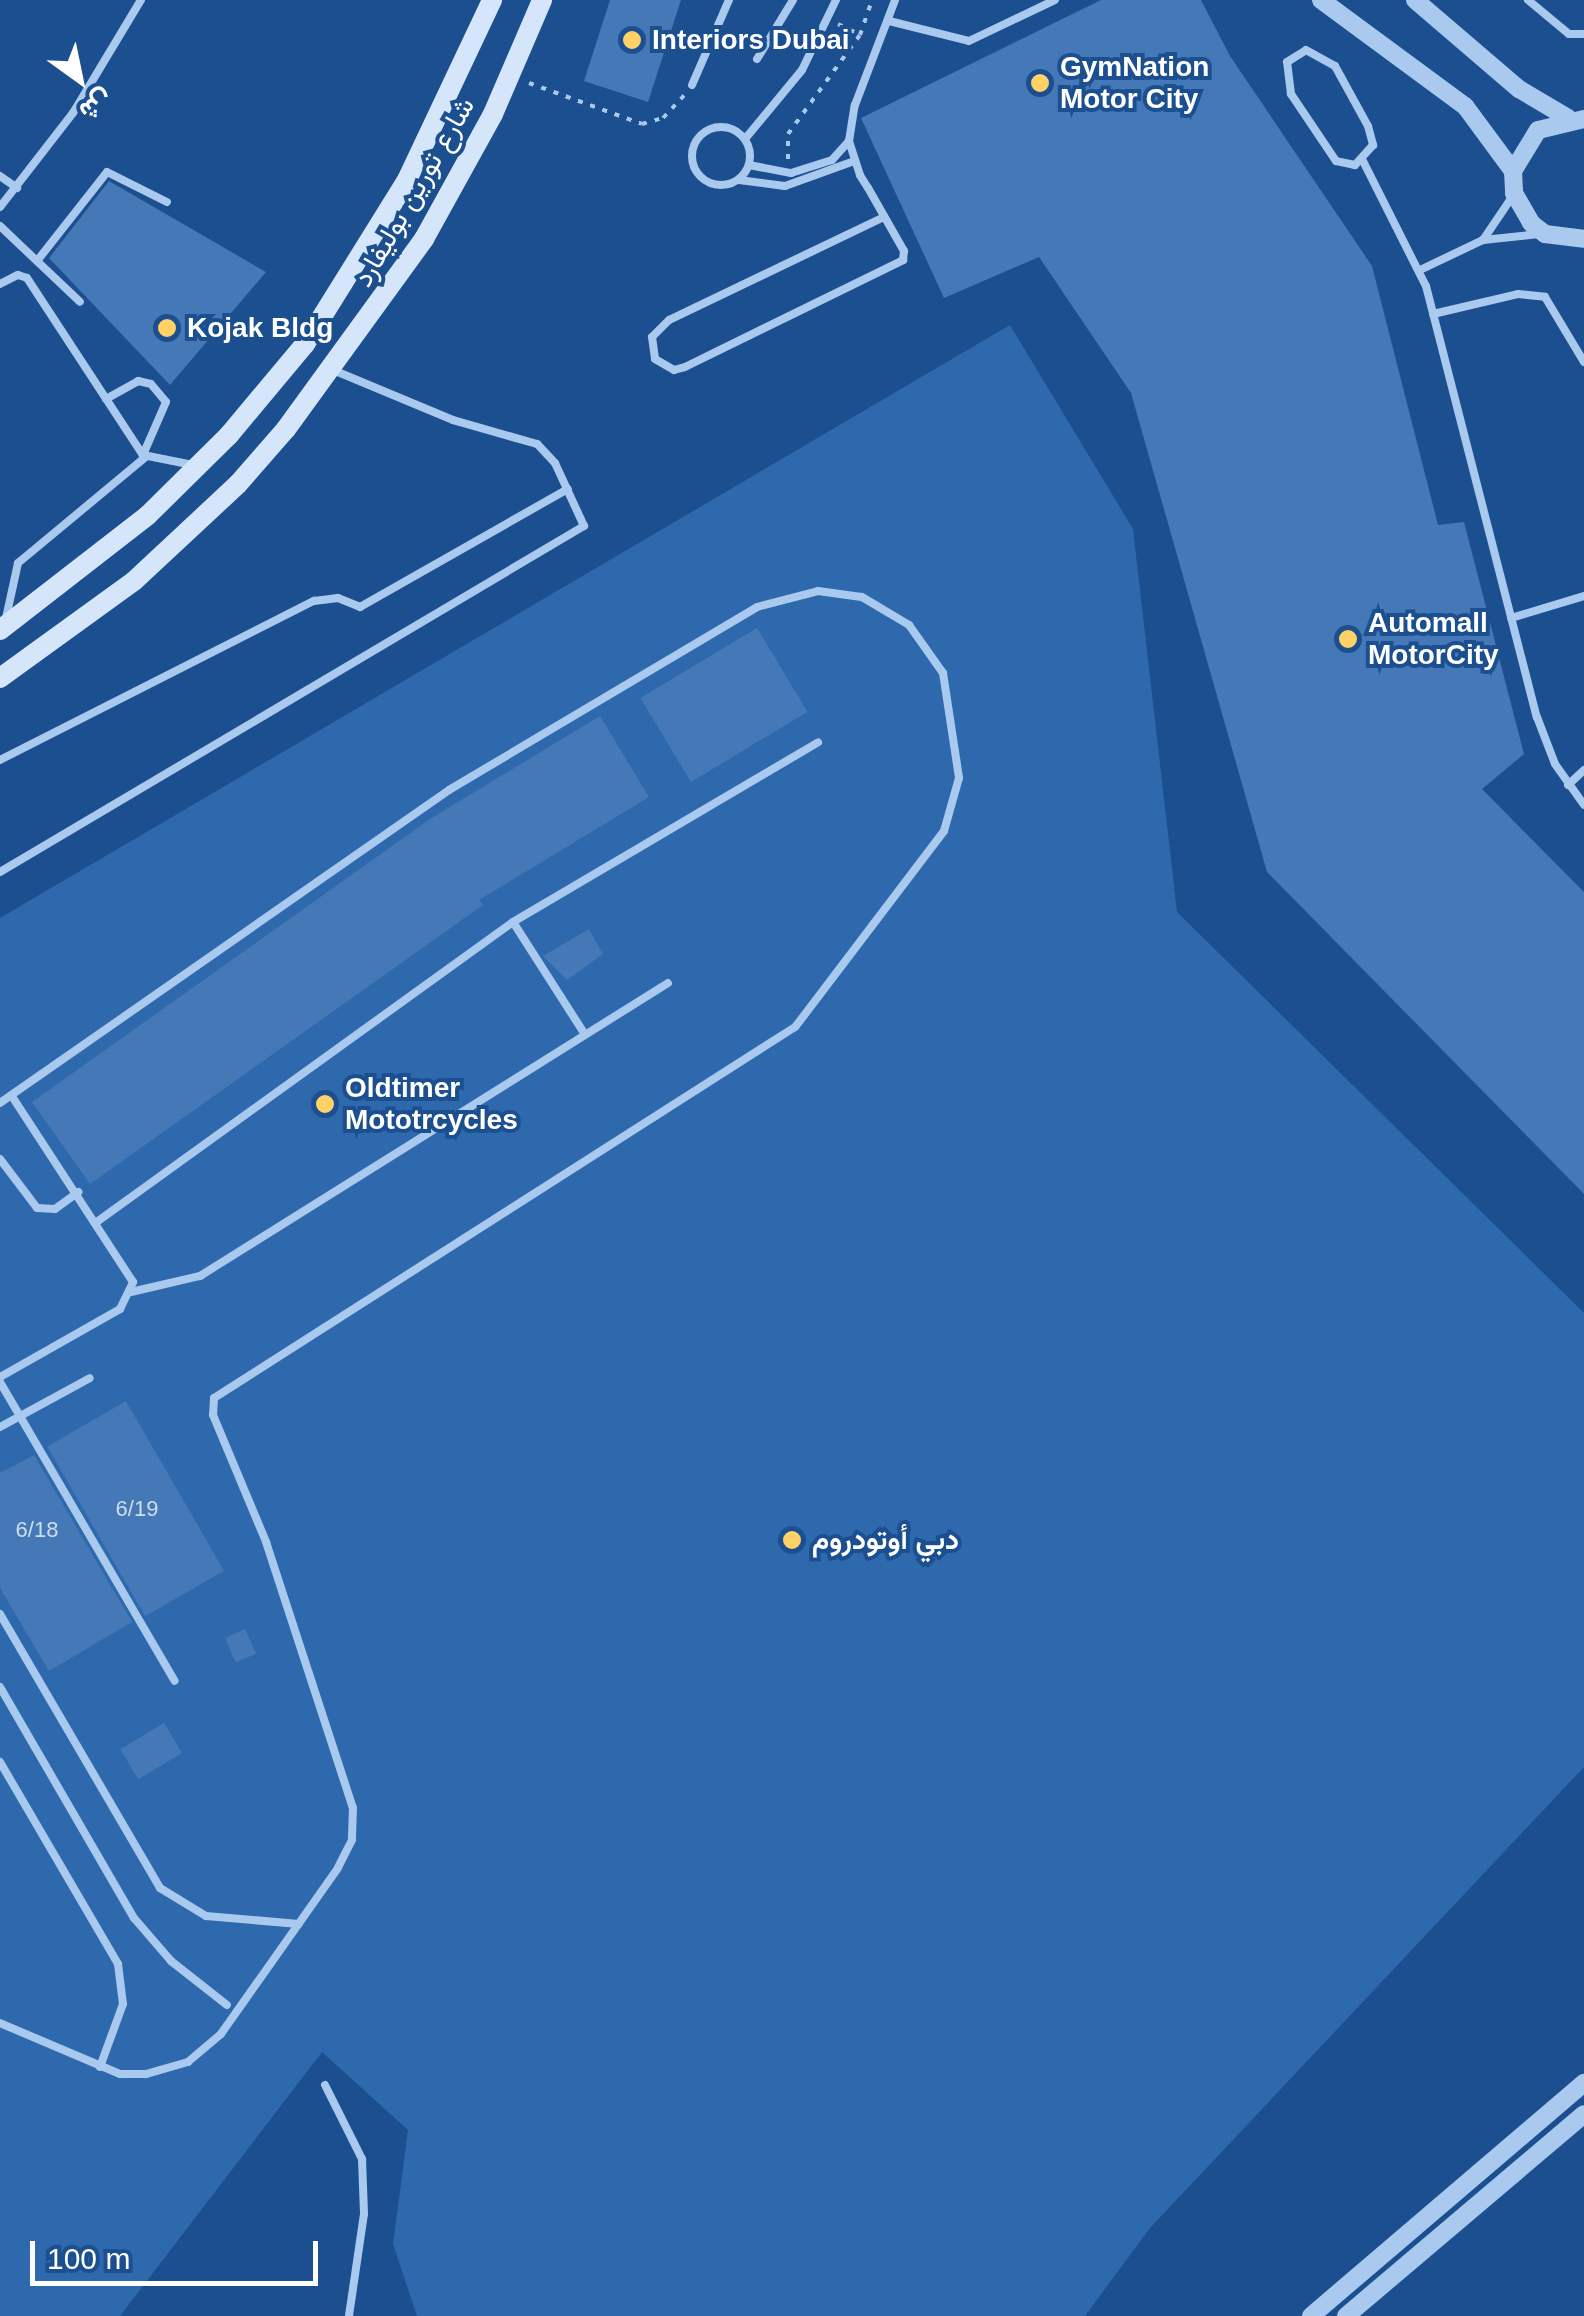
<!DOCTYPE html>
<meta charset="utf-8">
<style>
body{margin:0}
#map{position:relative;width:1584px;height:2316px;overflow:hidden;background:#1b4f8f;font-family:Arial,Vazirmatn,sans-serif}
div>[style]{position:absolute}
.green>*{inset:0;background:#2e69ad}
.building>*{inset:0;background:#4478b7;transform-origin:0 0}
.path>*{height:4px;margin-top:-2px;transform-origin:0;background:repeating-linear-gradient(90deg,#a9c9ee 0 5px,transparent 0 13px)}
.service>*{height:8px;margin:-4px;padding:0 4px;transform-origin:4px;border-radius:4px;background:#a9c9ee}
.service>.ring{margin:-4px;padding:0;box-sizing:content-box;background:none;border:8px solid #a9c9ee;border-radius:50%}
.tertiary>*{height:18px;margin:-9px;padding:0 9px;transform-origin:9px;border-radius:9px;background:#a9c9ee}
.secondary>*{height:20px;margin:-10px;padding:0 10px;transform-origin:10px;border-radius:10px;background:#d6e6fa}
.dots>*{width:28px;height:28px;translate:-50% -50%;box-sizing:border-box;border:5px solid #1b4f8f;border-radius:50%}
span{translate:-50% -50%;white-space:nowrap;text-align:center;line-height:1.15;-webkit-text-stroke:8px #1b4f8f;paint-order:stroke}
.number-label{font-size:22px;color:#d0dded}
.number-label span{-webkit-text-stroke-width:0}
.poi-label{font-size:28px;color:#fff;font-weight:700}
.left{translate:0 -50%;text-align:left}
.street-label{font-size:28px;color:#fff}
.north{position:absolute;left:30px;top:30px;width:100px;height:100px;-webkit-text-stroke:8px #1b4f8f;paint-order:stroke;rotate:147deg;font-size:28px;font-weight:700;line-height:40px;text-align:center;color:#fff}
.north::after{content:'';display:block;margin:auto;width:35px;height:45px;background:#fff;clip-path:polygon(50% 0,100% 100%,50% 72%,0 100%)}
.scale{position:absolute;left:30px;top:2241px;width:288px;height:45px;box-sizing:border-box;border:5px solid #fff;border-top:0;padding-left:12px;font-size:30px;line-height:35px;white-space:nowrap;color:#fff;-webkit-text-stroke:8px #1b4f8f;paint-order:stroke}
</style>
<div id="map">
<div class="green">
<div style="clip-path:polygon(1010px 325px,1133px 529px,1177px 912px,1584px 1313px,1584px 1767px,1150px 2228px,1085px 2316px,417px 2316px,393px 2244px,408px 2130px,322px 2052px,120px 2316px,0 2316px,0 918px)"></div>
</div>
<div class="building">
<div style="clip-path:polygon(610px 0,681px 0,648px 102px,584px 81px)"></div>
<div style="clip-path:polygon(1101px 0,1201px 0,1230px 56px,1372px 266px,1438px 525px,1464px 522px,1524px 754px,1482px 789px,1584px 892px,1584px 1194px,1267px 872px,1131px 393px,1039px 257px,944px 298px,861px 118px)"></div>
<div style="clip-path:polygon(109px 181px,266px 272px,170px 385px,49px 258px)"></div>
<div style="left:757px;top:628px;width:98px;height:136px;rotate:59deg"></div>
<div style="clip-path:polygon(600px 716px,649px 797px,479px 900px,483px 905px,90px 1184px,32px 1102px,430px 819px)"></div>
<div style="clip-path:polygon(589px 929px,603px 954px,567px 980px,543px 956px)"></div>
<div style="left:126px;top:1401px;width:196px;height:91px;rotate:60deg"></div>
<div style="clip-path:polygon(34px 1455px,132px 1622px,49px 1671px,0 1588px,0 1473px)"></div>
<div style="left:245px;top:1629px;width:27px;height:22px;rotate:66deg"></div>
<div style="left:164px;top:1723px;width:35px;height:51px;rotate:59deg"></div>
</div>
<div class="path">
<div style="left:838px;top:24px;width:25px;rotate:26deg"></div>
<div style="left:529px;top:83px;width:120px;rotate:19.9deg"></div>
<div style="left:642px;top:124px;width:22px;rotate:-16deg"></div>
<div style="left:663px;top:118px;width:33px;rotate:-47deg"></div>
<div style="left:788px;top:159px;width:25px;rotate:-90deg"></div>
<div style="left:788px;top:134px;width:122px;rotate:-54deg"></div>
<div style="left:860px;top:35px;width:37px;rotate:-71deg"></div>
</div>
<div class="service">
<div style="left:1528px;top:0;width:53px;rotate:39.7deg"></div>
<div style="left:1569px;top:34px;width:15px"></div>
<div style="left:889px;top:21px;width:82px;rotate:14deg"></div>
<div style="left:969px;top:41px;width:95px;rotate:-25.5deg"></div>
<div style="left:1306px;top:50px;width:33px;rotate:29deg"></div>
<div style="left:1335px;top:66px;width:68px;rotate:61.2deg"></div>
<div style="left:1368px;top:126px;width:20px;rotate:75deg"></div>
<div style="left:1373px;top:145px;width:27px;rotate:132deg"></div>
<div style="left:1355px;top:165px;width:19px;rotate:-168deg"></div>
<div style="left:1336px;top:161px;width:81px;rotate:-123.9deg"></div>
<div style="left:1291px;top:94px;width:32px;rotate:-97deg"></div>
<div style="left:1287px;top:62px;width:22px;rotate:-32deg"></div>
<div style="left:757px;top:59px;width:69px;rotate:-58.6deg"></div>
<div style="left:692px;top:85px;width:93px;rotate:-66.5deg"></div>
<div class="ring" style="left:692px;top:127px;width:50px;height:50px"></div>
<div style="left:745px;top:139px;width:89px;rotate:-50.4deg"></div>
<div style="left:802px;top:70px;width:78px;rotate:-64.1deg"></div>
<div style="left:1363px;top:161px;width:140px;rotate:63.3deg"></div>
<div style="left:1426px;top:286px;width:445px;rotate:75.6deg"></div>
<div style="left:1537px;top:717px;width:50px;rotate:69deg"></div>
<div style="left:1555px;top:764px;width:50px;rotate:54.7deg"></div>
<div style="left:749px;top:165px;width:43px;rotate:10.8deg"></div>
<div style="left:791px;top:173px;width:43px;rotate:-17.6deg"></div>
<div style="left:832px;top:160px;width:25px;rotate:-48deg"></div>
<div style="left:0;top:176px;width:21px;rotate:35deg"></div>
<div style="left:739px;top:180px;width:46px;rotate:7.4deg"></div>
<div style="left:785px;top:186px;width:73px;rotate:-19.9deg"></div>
<div style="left:0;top:207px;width:119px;rotate:-52.2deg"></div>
<div style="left:73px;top:113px;width:132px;rotate:-59deg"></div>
<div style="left:884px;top:217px;width:238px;rotate:154.4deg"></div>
<div style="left:669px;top:320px;width:24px;rotate:135deg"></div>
<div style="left:652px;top:337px;width:22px;rotate:82deg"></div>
<div style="left:655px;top:359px;width:22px;rotate:30deg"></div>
<div style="left:674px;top:370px;width:11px;rotate:-15deg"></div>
<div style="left:685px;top:367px;width:243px;rotate:-26.1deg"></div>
<div style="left:903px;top:260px;width:9px;rotate:-84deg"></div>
<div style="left:904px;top:251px;width:73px;rotate:-119.7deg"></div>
<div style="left:868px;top:188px;width:15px;rotate:-122deg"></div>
<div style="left:860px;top:175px;width:36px;rotate:-108deg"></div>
<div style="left:849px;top:141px;width:36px;rotate:-81deg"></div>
<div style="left:855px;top:105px;width:112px;rotate:-69.1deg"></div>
<div style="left:0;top:226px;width:110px;rotate:43.5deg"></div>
<div style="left:1483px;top:240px;width:55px;rotate:-56deg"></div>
<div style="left:37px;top:261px;width:113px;rotate:-51.8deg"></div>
<div style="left:107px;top:172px;width:67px;rotate:26.6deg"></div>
<div style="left:1420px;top:270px;width:70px;rotate:-25.5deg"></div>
<div style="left:1483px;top:240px;width:56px;rotate:-6.1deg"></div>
<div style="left:0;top:284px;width:20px;rotate:-27deg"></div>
<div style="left:18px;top:275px;width:9px;rotate:18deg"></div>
<div style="left:27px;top:278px;width:212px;rotate:56.8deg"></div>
<div style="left:143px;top:455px;width:51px;rotate:11.3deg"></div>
<div style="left:1433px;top:314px;width:87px;rotate:-13.2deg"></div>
<div style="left:1518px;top:294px;width:27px;rotate:6deg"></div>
<div style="left:1545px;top:297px;width:76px;rotate:59deg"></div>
<div style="left:106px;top:399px;width:37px;rotate:-29deg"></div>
<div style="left:138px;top:381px;width:13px;rotate:13deg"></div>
<div style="left:151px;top:384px;width:23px;rotate:50deg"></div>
<div style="left:166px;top:402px;width:58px;rotate:113.5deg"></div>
<div style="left:6px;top:618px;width:56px;rotate:-77.7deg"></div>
<div style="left:18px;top:563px;width:168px;rotate:-39.7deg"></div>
<div style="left:1511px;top:618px;width:76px;rotate:-16.8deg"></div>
<div style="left:0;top:760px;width:352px;rotate:-26.9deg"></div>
<div style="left:314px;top:601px;width:24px;rotate:-7deg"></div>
<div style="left:338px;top:598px;width:24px;rotate:22deg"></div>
<div style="left:360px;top:607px;width:239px;rotate:-29.6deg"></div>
<div style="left:1568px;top:785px;width:22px;rotate:-43deg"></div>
<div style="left:0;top:872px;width:679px;rotate:-30.65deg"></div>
<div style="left:584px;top:526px;width:69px;rotate:-114.7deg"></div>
<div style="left:555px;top:463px;width:26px;rotate:-133deg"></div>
<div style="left:537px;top:444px;width:87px;rotate:-164.1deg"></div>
<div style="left:453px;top:420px;width:130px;rotate:-157.4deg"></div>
<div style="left:513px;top:922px;width:132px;rotate:57.4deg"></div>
<div style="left:0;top:1103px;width:547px;rotate:-34.88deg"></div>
<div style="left:449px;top:790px;width:358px;rotate:-30.7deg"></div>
<div style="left:757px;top:607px;width:63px;rotate:-14.7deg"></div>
<div style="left:818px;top:591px;width:44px;rotate:7.8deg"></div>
<div style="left:862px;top:597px;width:55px;rotate:30.8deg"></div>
<div style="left:909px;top:625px;width:59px;rotate:54.7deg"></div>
<div style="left:943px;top:673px;width:106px;rotate:81.3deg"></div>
<div style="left:959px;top:778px;width:55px;rotate:105.8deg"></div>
<div style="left:944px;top:831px;width:246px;rotate:127.2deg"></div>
<div style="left:795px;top:1027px;width:689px;rotate:147.44deg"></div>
<div style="left:214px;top:1398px;width:17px;rotate:93deg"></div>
<div style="left:213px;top:1415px;width:138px;rotate:67.3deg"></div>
<div style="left:266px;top:1542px;width:280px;rotate:71.9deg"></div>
<div style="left:353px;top:1808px;width:32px;rotate:92deg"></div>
<div style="left:352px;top:1840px;width:31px;rotate:117deg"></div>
<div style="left:338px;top:1868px;width:203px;rotate:125.2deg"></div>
<div style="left:221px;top:2034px;width:43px;rotate:139.7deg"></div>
<div style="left:188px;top:2062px;width:44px;rotate:164.1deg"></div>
<div style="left:146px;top:2074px;width:26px;rotate:180deg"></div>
<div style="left:120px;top:2074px;width:130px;rotate:-157deg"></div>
<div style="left:0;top:1159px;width:61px;rotate:52.9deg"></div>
<div style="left:37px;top:1208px;width:18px;rotate:3deg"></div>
<div style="left:55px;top:1209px;width:29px;rotate:-36deg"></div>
<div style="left:98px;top:1221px;width:511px;rotate:-35.77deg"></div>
<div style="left:513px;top:922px;width:354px;rotate:-30.5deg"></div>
<div style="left:131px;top:1292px;width:71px;rotate:-13.1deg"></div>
<div style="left:200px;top:1276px;width:552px;rotate:-32.05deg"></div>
<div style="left:0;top:1377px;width:138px;rotate:-29.5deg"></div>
<div style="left:120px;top:1309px;width:30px;rotate:-64deg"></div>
<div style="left:133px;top:1282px;width:223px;rotate:-123.1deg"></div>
<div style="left:0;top:1382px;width:346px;rotate:59.7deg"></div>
<div style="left:0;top:1427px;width:102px;rotate:-28.6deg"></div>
<div style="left:0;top:1614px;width:317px;rotate:59.7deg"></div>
<div style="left:160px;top:1888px;width:54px;rotate:31.3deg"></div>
<div style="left:206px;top:1916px;width:93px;rotate:4.9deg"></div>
<div style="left:0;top:1687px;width:267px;rotate:59.9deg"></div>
<div style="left:134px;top:1918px;width:57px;rotate:49.3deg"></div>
<div style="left:171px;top:1961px;width:71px;rotate:38.2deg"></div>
<div style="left:0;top:1762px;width:234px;rotate:59.7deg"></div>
<div style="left:118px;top:1964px;width:40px;rotate:82.9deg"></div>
<div style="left:123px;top:2004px;width:67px;rotate:110.1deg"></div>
<div style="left:325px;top:2085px;width:83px;rotate:63.4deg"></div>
<div style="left:362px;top:2159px;width:55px;rotate:87.9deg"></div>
<div style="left:364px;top:2214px;width:103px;rotate:98.4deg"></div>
</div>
<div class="tertiary">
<div style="left:1321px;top:0;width:179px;rotate:36.4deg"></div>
<div style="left:1465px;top:106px;width:81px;rotate:53.6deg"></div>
<div style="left:1415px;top:0;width:137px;rotate:40.6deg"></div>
<div style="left:1519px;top:89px;width:57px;rotate:30.6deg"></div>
<div style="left:1584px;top:119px;width:47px;rotate:166.6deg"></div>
<div style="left:1538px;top:130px;width:48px;rotate:121.4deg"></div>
<div style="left:1513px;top:171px;width:22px;rotate:87deg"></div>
<div style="left:1514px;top:193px;width:34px;rotate:60deg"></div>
<div style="left:1531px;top:223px;width:18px;rotate:38deg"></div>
<div style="left:1545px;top:234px;width:39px;rotate:7deg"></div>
<div style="left:1311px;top:2316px;width:359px;rotate:-40.5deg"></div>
<div style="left:1346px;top:2316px;width:312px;rotate:-40.3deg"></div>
</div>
<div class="secondary">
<div style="left:0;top:630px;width:187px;rotate:-37.8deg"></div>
<div style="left:148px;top:515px;width:114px;rotate:-44.6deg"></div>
<div style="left:229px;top:435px;width:119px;rotate:-50.1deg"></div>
<div style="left:305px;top:344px;width:193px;rotate:-58.1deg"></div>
<div style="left:407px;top:180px;width:199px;rotate:-64.7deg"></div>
<div style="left:0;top:678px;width:165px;rotate:-35.9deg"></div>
<div style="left:134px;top:581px;width:142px;rotate:-43deg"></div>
<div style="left:238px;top:484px;width:73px;rotate:-48.9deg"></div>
<div style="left:286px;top:429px;width:235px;rotate:-54deg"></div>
<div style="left:424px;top:239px;width:143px;rotate:-61.1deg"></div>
<div style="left:493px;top:114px;width:124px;rotate:-66.7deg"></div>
</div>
<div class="dots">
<div style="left:632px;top:40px;background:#ffd166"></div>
<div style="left:1040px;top:83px;background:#ffd166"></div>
<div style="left:167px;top:328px;background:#ffd166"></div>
<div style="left:1348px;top:639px;background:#ffd166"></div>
<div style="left:325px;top:1104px;background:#ffd166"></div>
<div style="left:792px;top:1540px;background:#ffd166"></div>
</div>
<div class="number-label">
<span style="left:137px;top:1509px">6/19</span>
<span style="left:37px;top:1530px">6/18</span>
</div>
<div class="poi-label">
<span class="left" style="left:652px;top:40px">Interiors Dubai</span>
<span class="left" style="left:1060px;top:83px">GymNation<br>Motor City</span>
<span class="left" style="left:187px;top:328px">Kojak Bldg</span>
<span class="left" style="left:1368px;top:639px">Automall<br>MotorCity</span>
<span class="left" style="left:345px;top:1104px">Oldtimer<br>Mototrcycles</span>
<span class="left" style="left:812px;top:1540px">دبي أوتودروم</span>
</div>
<div class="street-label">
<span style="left:414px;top:192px;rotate:-60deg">شارع تورين بوليفارد</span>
</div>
<div class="north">ش</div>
<div class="scale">100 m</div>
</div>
